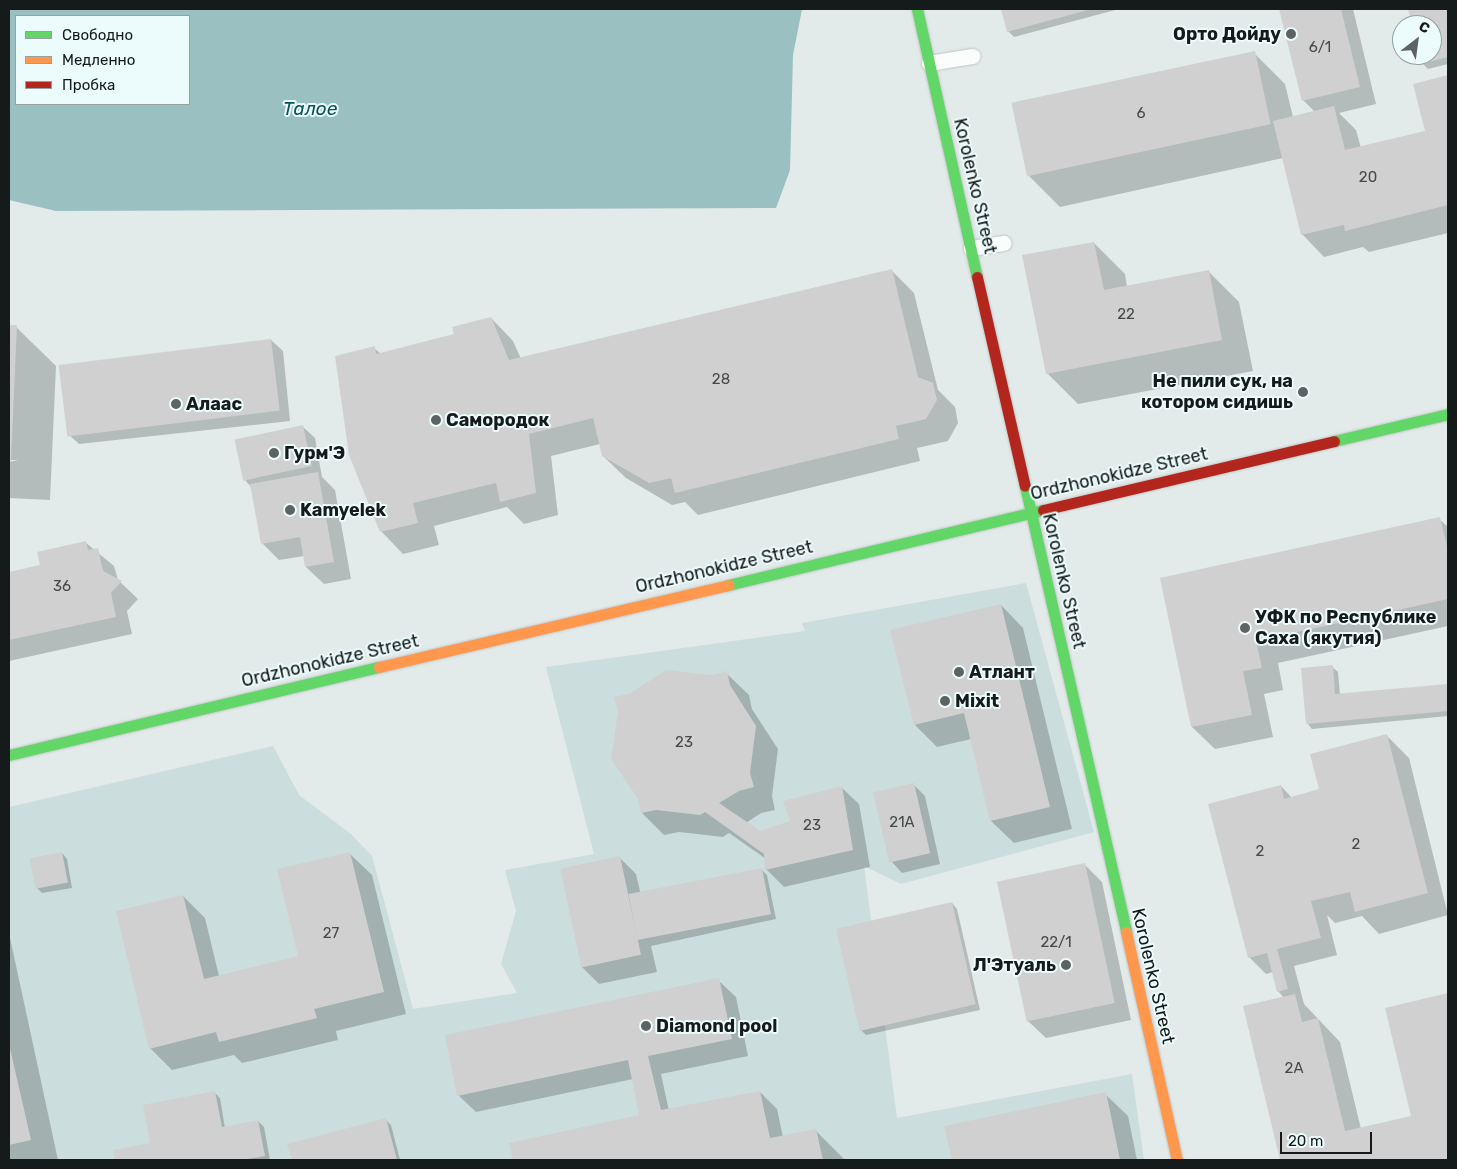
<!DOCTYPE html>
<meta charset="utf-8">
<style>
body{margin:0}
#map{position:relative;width:1457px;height:1169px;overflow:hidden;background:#e2eaea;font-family:Rubik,sans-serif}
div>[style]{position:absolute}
.built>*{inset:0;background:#cdd}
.water>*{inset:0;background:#9bc0c1}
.shadow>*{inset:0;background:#0003}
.building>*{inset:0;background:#d0d0d0;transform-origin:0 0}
.roads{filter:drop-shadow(0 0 1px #c0c6c6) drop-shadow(0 0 1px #c0c6c6)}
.lane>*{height:15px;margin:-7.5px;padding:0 7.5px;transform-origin:7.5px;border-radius:7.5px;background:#fbfcfc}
.fast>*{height:11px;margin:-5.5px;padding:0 5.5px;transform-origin:5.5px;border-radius:5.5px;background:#63d668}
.slow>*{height:11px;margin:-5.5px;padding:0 5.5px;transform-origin:5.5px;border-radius:5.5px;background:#ff974d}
.jam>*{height:11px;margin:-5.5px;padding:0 5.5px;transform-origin:5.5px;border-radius:5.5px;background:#b3261e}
.dots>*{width:14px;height:14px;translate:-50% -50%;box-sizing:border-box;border:2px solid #ecfbfc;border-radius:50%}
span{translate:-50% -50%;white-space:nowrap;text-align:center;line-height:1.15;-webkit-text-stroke:4px #ecfbfc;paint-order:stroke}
.number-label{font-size:15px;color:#464a4a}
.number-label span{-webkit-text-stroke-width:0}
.poi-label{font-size:18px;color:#151a1a;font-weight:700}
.right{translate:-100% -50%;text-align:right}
.left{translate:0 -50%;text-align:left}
.street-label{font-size:18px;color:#151a1a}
.water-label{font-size:19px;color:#095456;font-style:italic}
.frame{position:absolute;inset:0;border:10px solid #151a1a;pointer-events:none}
.legend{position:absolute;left:15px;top:15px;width:175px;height:90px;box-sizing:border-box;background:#ecfbfc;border:1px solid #96a1a2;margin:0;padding:6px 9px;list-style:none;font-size:15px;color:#151a1a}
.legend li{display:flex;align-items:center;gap:10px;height:25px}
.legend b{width:25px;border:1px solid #96a1a2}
.north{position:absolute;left:1392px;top:15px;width:50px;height:50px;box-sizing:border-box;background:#ecfbfc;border:1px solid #96a1a2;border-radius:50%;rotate:30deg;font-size:14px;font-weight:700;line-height:20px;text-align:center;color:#151a1a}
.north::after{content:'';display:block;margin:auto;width:18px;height:22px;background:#5d6363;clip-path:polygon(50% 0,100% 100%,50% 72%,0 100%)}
.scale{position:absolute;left:1280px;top:1132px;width:92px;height:22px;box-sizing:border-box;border:2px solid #151a1a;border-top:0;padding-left:6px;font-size:15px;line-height:18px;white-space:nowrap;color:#151a1a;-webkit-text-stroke:4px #ecfbfc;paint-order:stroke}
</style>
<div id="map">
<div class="built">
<div style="clip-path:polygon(1026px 583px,1094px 832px,901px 884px,864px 866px,897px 1118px,1132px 1074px,1144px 1160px,9px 1160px,9px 807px,273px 746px,299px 795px,351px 834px,372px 856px,413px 1009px,517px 993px,501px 964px,516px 911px,505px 870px,594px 854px,546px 667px,805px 631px,802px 623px)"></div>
</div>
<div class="water">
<div style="clip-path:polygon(evenodd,9px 9px,802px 9px,793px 55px,790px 170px,776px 208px,56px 211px,9px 200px,9px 9px,16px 16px,189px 16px,189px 104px,16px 104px,16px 16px)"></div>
</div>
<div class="shadow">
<div style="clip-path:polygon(1002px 9px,1119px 9px,1014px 37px,1008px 31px)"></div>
<div style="clip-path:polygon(1281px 9px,1353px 9px,1376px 104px,1339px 113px,1356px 130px,1361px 148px,1426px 131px,1415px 85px,1448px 76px,1448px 233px,1369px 252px,1363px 247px,1324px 257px,1302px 234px,1283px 158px,1060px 207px,1029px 176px,1254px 53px,1285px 84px,1293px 117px,1315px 112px,1303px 100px)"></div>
<div style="clip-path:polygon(1409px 9px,1448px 9px,1448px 64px,1428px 69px,1422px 63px,1420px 55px,1432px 55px,1432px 25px,1413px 25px)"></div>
<div style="clip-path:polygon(1094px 243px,1125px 274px,1127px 287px,1208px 271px,1239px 302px,1253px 371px,1078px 404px,1047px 373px)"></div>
<div style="clip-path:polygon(892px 271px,914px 293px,938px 390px,955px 407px,958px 423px,948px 441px,917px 448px,920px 461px,698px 515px,685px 502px,672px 505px,626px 478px,603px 456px,600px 444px,551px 456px,558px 515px,524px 524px,507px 507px,434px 526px,439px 545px,403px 554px,381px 531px,374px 348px,381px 354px,456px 335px,491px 318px,513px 341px,521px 359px)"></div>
<div style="clip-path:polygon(9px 326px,16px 327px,56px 366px,50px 500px,9px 498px,9px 462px,18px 460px,9px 460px)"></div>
<div style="clip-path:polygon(271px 340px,283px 351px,290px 421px,79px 444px,67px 433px)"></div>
<div style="clip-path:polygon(303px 427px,315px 438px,322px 477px,335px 490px,351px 579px,324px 584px,306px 567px,304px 556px,279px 560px,262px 543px,251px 487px,245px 480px)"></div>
<div style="clip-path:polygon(1439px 519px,1448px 527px,1448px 626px,1278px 663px,1283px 690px,1264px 694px,1273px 737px,1215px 749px,1192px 727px,1161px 579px)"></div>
<div style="clip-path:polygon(85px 542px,114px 566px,118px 580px,138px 599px,127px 611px,132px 634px,9px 661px,9px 574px,41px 566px)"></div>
<div style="clip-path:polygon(1001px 605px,1023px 628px,1072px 829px,1014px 843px,991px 821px,971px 739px,937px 747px,915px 725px)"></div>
<div style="clip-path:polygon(1332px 667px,1338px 672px,1340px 695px,1448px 685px,1448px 716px,1312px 729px,1307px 723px)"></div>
<div style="clip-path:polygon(726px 673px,749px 695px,752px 709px,778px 749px,772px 796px,775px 810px,761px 813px,746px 823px,760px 832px,792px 821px,841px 787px,859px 804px,870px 867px,784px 887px,767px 870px,766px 859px,729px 833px,723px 837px,679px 832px,664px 835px,642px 813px,713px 676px)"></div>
<div style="clip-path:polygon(1386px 735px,1409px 758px,1448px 915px,1379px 934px,1362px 916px,1335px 923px,1327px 915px,1337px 955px,1294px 966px,1304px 1004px,1340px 1042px,1361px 1129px,1412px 1117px,1387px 1009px,1448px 995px,1448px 1160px,1282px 1160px,1245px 1007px,1284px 998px,1278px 991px,1273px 972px,1266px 974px,1249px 957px,1281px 786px,1292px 798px,1321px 790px)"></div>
<div style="clip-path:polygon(913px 784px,925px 796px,940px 864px,902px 873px,891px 861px)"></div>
<div style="clip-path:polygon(62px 853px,67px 859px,72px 888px,42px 893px,37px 888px,31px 859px)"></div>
<div style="clip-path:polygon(349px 853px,372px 875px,406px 1014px,336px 1031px,338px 1040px,242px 1063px,234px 1055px,172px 1070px,150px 1048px,183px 896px,205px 918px,219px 976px,300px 957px)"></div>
<div style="clip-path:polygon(619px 857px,636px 874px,641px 895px,761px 869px,767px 875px,776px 919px,651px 946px,657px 972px,599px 984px,582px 967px)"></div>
<div style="clip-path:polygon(1085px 865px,1102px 882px,1131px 1020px,1046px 1038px,1028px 1021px)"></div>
<div style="clip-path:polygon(952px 903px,957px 909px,980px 1010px,866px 1035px,860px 1029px)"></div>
<div style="clip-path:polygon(9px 933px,58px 1160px,9px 1160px)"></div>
<div style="clip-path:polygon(718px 980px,736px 997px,748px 1056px,661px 1074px,669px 1111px,760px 1092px,777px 1109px,783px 1137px,815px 1130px,845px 1160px,514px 1160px,510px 1144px,642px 1116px,633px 1079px,476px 1112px,458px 1095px)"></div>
<div style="clip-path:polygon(214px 1092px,220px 1098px,225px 1128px,258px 1121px,264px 1127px,270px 1160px,116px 1160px,114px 1151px,151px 1144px)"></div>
<div style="clip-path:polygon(1105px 1094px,1128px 1116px,1137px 1160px,953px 1160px,946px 1127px)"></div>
<div style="clip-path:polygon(385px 1119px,391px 1125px,400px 1160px,293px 1160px,289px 1145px)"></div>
</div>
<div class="building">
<div style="clip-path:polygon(1001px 9px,1092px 9px,1007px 32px)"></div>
<div style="clip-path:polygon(1279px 9px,1341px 9px,1360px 87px,1302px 101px)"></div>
<div style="clip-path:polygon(1408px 9px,1448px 9px,1448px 57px,1421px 64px,1419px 55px,1432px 55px,1432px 25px,1412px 25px)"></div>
<div style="left:1255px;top:51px;width:75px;height:249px;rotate:78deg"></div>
<div style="clip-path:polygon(1448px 75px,1448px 205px,1345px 231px,1344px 225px,1301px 235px,1273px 121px,1334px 106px,1345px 150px,1425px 131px,1413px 84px)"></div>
<div style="clip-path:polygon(1094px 242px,1104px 290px,1209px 270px,1222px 340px,1046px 374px,1022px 255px)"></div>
<div style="clip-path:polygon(892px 269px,918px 377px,933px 383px,937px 400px,926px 419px,896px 426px,899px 439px,675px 493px,671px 478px,649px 483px,602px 456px,593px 418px,529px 434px,536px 493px,500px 502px,496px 483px,413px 503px,418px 523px,380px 532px,349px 455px,335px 356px,375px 346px,376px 354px,454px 334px,452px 327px,491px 317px,509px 360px)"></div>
<div style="clip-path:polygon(9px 325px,17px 325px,11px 461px,9px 461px)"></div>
<div style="left:271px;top:339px;width:72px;height:214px;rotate:83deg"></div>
<div style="left:303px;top:425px;width:42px;height:70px;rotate:78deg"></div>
<div style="clip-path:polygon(318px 472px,334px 562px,305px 567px,300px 537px,261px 544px,250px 484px)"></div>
<div style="clip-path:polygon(1440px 517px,1448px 551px,1448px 599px,1256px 641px,1262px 668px,1243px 671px,1252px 715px,1191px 727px,1160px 578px)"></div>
<div style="clip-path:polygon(86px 541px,88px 550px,98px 548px,103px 571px,122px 581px,111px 593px,116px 617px,9px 640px,9px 572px,40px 565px,37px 552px)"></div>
<div style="clip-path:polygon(1001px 604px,1050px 807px,990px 821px,964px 713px,914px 725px,890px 630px)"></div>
<div style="clip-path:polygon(1333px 665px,1335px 694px,1448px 684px,1448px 711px,1306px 724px,1301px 668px)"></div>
<div style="clip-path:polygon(666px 670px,712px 675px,727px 671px,730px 685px,756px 726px,750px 773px,754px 787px,739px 791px,719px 803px,760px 831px,790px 821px,783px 801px,842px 786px,853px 850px,765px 870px,764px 854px,705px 812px,700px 815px,656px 810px,641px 813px,638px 799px,611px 759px,618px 711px,614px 697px,629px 694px)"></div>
<div style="clip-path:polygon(1387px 734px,1428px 893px,1355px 912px,1350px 892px,1311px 901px,1321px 938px,1277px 949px,1288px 989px,1277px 992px,1267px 953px,1248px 958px,1208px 804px,1281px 785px,1284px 799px,1319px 789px,1310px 754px)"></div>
<div style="left:914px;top:783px;width:72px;height:42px;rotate:77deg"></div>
<div style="left:62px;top:852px;width:31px;height:33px;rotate:79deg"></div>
<div style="clip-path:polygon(350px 852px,384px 992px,314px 1009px,317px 1018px,219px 1042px,216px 1032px,149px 1049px,116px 911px,183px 895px,204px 979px,298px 956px,277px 869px)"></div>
<div style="left:620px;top:856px;width:101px;height:61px;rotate:78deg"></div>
<div style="left:1085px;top:863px;width:143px;height:90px;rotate:78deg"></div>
<div style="left:762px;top:868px;width:47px;height:136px;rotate:79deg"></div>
<div style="left:952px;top:902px;width:105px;height:119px;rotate:77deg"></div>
<div style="clip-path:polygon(719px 978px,732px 1039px,648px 1056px,661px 1110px,760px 1091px,770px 1138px,816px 1129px,823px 1160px,513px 1160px,509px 1143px,639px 1115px,628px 1060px,457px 1096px,445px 1035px)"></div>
<div style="clip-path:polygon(1448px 993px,1448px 1160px,1280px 1160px,1243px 1006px,1295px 994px,1302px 1022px,1318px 1018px,1345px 1131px,1411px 1116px,1385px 1008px)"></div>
<div style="clip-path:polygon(9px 1044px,31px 1140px,9px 1145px)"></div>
<div style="clip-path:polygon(215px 1091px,222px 1127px,258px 1120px,265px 1156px,242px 1160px,115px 1160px,113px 1150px,150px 1143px,143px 1105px)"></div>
<div style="clip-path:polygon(1106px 1092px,1120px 1160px,952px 1160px,944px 1126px)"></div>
<div style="clip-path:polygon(386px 1118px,397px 1160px,292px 1160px,287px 1144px)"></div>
</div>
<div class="roads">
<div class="lane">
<div style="left:929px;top:63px;width:44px;rotate:-9.2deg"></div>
<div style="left:971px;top:248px;width:33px;rotate:-9deg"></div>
</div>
<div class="fast">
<div style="left:917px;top:9px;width:275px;rotate:77.4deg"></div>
<div style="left:1334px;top:441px;width:117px;rotate:-13.3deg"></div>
<div style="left:1025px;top:486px;width:457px;rotate:77.2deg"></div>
<div style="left:728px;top:585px;width:324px;rotate:-13.4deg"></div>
<div style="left:9px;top:755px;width:380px;rotate:-13.4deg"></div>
</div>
<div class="slow">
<div style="left:379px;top:667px;width:359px;rotate:-13.2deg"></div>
<div style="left:1126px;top:932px;width:234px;rotate:77.4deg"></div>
</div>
<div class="jam">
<div style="left:977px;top:277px;width:214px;rotate:77.1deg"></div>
<div style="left:1043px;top:510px;width:299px;rotate:-13.3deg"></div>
</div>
</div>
<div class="dots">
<div style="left:1291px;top:34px;background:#5d6363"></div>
<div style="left:1303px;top:392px;background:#5d6363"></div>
<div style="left:176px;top:404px;background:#5d6363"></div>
<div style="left:436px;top:420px;background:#5d6363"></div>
<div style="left:274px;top:453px;background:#5d6363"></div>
<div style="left:290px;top:510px;background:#5d6363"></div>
<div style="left:1245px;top:628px;background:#5d6363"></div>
<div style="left:959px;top:672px;background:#5d6363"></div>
<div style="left:945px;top:701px;background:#5d6363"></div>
<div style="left:1066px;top:965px;background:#5d6363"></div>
<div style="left:646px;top:1026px;background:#5d6363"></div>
</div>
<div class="number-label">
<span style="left:1320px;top:48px">6/1</span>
<span style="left:1141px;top:114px">6</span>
<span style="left:1368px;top:178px">20</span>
<span style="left:1126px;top:315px">22</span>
<span style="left:721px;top:380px">28</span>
<span style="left:62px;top:587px">36</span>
<span style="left:684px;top:743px">23</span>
<span style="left:902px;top:823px">21А</span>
<span style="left:812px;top:826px">23</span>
<span style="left:1356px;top:845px">2</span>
<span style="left:1260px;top:852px">2</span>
<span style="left:331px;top:934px">27</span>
<span style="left:1056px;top:943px">22/1</span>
<span style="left:1294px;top:1069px">2А</span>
</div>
<div class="poi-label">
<span class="right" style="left:1281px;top:34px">Орто Дойду</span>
<span class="right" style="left:1293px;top:392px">Не пили сук, на<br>котором сидишь</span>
<span class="left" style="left:186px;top:404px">Алаас</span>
<span class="left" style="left:446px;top:420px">Самородок</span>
<span class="left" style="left:284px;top:453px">Гурм'Э</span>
<span class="left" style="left:300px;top:510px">Kamyelek</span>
<span class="left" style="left:1255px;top:628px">УФК по Республике<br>Саха (якутия)</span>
<span class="left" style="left:969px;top:672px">Атлант</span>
<span class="left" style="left:955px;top:701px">Mixit</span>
<span class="right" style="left:1056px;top:965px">Л'Этуаль</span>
<span class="left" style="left:656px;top:1026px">Diamond pool</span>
</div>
<div class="street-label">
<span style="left:975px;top:186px;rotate:77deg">Korolenko Street</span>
<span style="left:1119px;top:474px;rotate:-13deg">Ordzhonokidze Street</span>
<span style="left:724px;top:567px;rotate:-13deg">Ordzhonokidze Street</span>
<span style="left:1064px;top:581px;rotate:77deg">Korolenko Street</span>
<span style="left:330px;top:661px;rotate:-13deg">Ordzhonokidze Street</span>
<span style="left:1153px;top:976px;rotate:77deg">Korolenko Street</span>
</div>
<div class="water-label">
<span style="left:310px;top:109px">Талое</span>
</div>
<div class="frame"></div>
<ul class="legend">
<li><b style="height:6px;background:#63d668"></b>Свободно</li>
<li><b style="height:6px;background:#ff974d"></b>Медленно</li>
<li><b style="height:6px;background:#b3261e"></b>Пробка</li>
</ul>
<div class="north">С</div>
<div class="scale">20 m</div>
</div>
